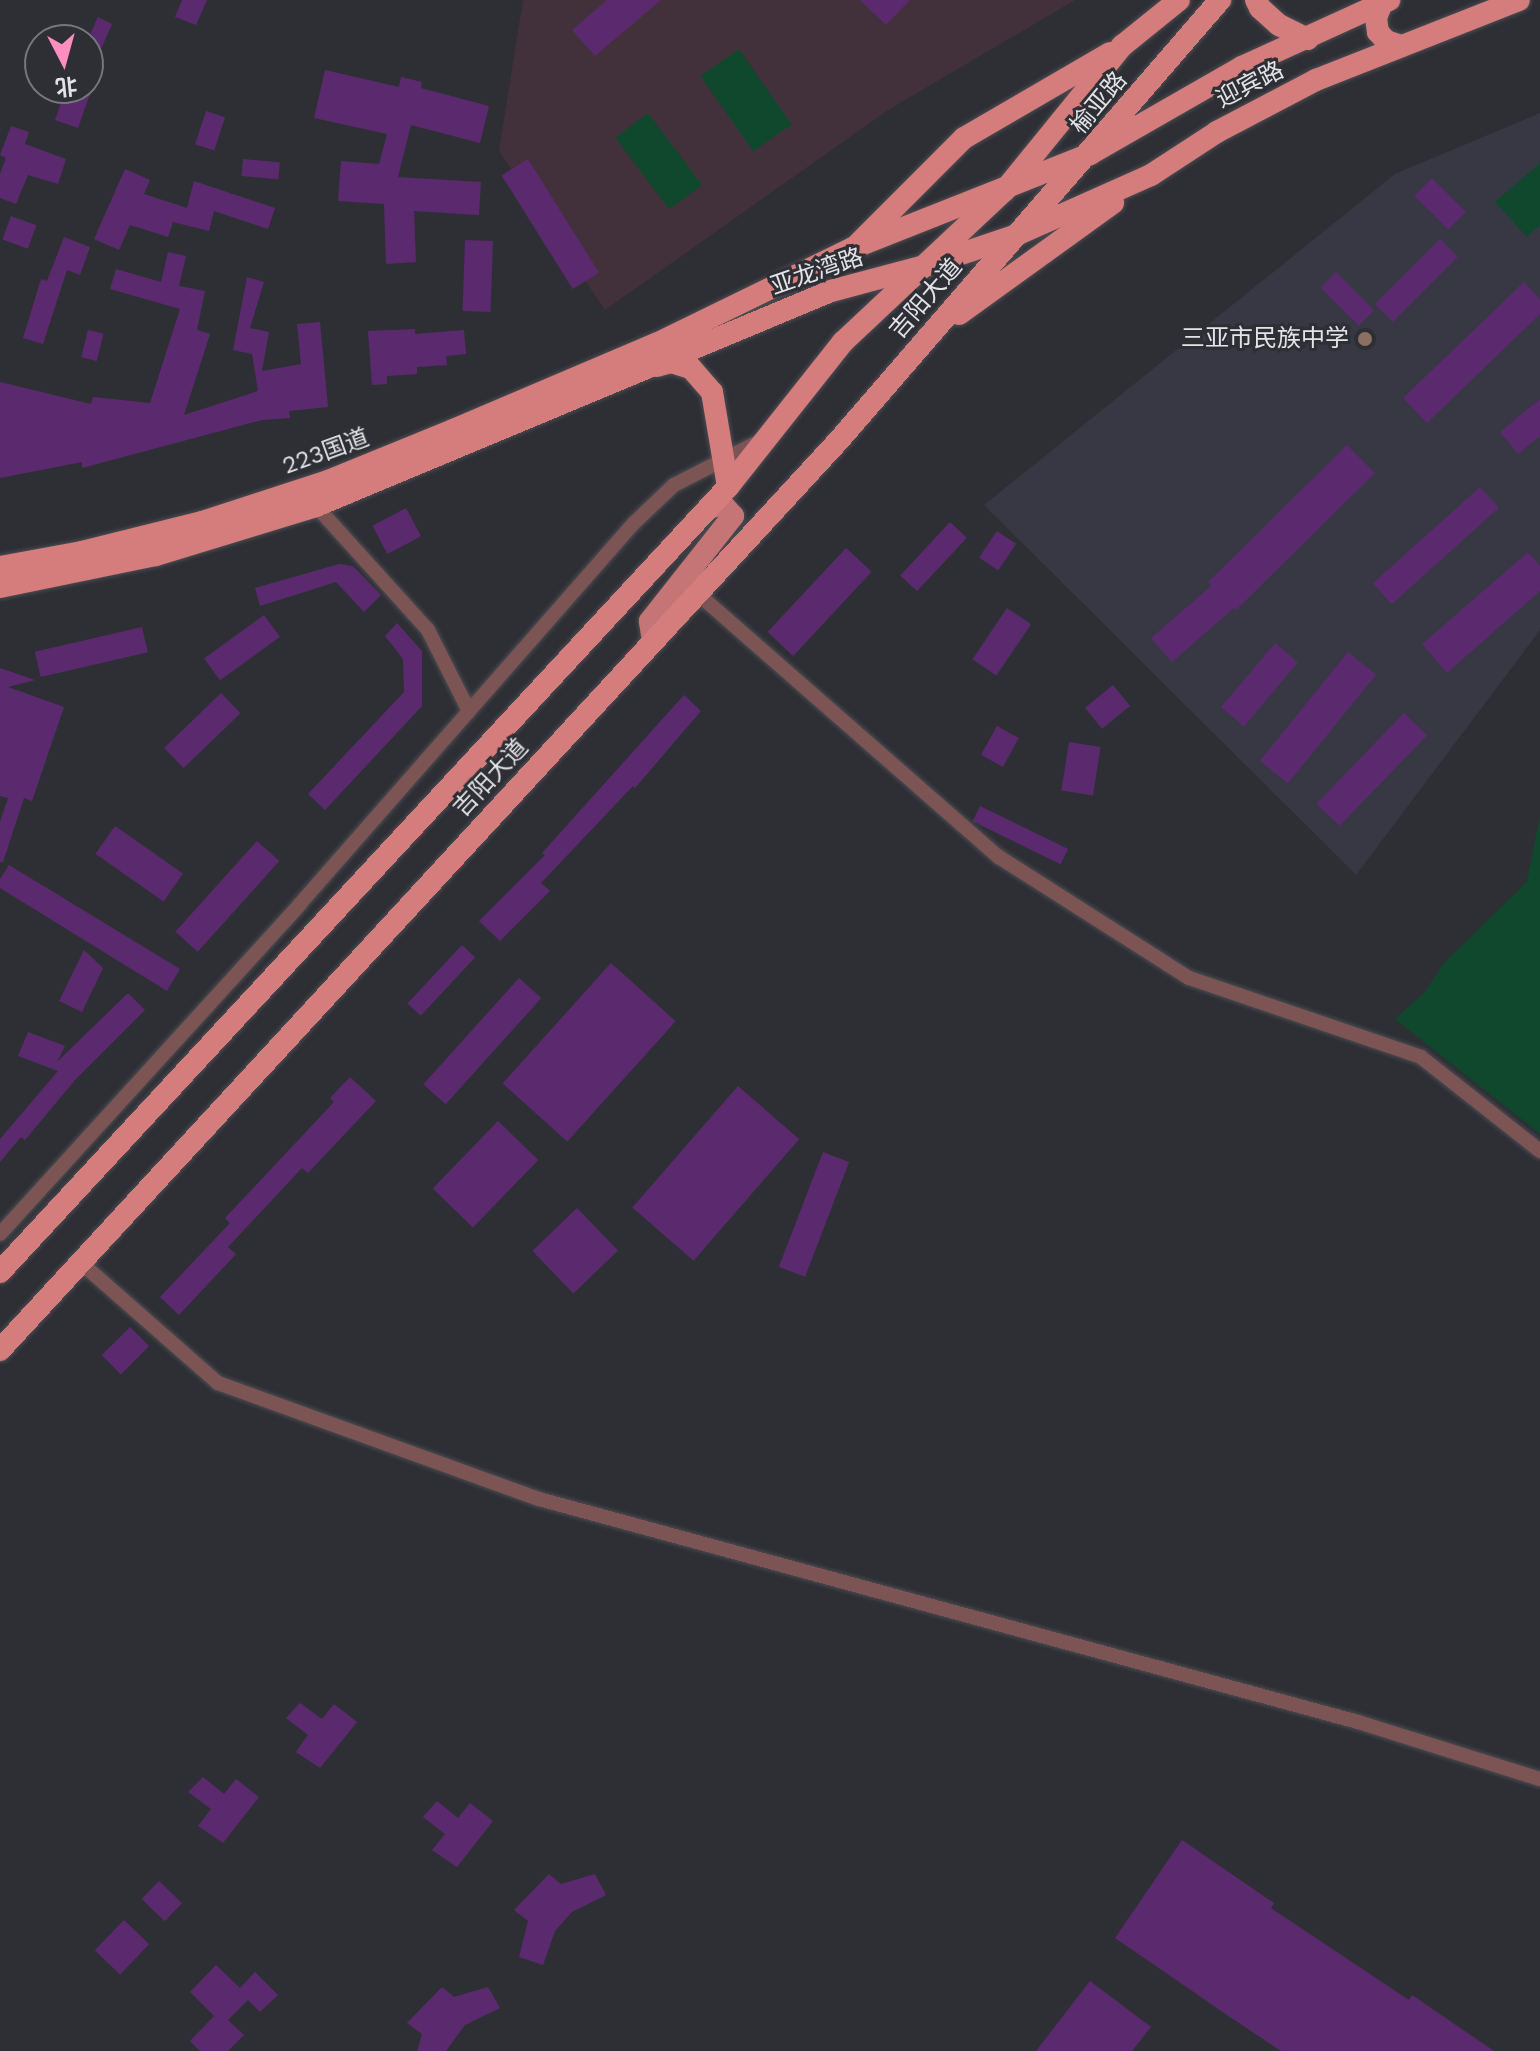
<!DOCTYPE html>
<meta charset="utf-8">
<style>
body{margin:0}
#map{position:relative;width:1540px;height:2051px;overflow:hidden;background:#2e2f35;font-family:"Work Sans","Noto Sans SC",sans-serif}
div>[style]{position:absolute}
.commercial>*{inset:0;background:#42313a}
.built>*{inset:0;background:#373844}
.green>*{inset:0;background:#10482d;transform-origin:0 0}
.building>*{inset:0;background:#5b2a6e;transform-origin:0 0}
.roads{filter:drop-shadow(0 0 2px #4b4c51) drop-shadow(0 0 2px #4b4c51)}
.minor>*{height:14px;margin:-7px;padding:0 7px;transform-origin:7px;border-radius:7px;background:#7c5453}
.primary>*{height:22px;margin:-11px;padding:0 11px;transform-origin:11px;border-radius:11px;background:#c67576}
.trunk>*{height:22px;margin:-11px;padding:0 11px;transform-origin:11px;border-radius:11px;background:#d57c7c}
.dots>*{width:22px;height:22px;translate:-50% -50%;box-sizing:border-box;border:4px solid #2e2f35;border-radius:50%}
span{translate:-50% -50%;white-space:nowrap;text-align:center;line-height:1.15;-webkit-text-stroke:6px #2e2f35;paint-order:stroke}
.street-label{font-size:24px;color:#e2e3e7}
.poi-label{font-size:24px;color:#e2e3e7}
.right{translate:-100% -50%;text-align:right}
.north{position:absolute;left:24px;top:24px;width:80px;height:80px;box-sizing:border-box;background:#2e2f35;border:2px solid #76777c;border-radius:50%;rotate:174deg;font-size:22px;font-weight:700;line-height:32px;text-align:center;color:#e2e3e7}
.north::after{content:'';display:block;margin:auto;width:28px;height:36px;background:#fd8ebf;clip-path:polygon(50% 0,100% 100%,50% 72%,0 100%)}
</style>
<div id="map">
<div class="commercial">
<div style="clip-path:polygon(523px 0,1075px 0,888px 110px,605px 310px,499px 151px)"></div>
</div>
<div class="built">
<div style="clip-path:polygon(1540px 113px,1540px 630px,1356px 875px,984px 505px,1395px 174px)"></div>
</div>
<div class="green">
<div style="left:739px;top:49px;width:92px;height:47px;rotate:55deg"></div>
<div style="left:648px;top:113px;width:90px;height:41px;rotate:53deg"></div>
<div style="clip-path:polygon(1540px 163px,1540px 225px,1527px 237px,1495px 202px)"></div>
<div style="clip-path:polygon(1540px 815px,1540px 1134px,1395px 1019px,1424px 993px,1444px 963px,1527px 882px)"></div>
</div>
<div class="building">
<div style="clip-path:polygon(182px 0,207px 0,196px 25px,175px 17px)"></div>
<div style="clip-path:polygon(607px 0,661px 0,595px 56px,572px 30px)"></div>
<div style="clip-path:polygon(860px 0,910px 0,886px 25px)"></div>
<div style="clip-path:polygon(98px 17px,112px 24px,88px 79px,88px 39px)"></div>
<div style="clip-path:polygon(325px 70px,399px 87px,401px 77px,422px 82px,421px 88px,489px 106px,480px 143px,411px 125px,398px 177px,481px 182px,479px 215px,414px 211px,416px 262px,386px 264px,384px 204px,338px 201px,341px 161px,379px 164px,387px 134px,314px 118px)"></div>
<div style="clip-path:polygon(66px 88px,92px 88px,78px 128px,55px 120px)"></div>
<div style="left:206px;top:111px;width:20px;height:35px;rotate:18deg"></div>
<div style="clip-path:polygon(11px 126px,29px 132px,25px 144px,66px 159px,58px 184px,28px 175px,16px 204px,0 198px,0 174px,6px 158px,0 155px)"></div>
<div style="left:243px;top:159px;width:37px;height:17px;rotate:5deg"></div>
<div style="left:528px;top:159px;width:134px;height:31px;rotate:58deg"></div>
<div style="clip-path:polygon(125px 169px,150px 180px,144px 194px,187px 208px,194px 181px,275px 208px,268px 229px,214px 211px,209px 231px,173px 222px,168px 237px,130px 225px,119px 250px,94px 239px)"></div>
<div style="left:1432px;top:178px;width:48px;height:25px;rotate:45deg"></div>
<div style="left:11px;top:216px;width:27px;height:25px;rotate:20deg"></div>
<div style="clip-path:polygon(64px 237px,90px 247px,80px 275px,67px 270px,43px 344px,23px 338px,41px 279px,47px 281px)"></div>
<div style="left:1440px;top:239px;width:25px;height:92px;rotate:45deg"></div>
<div style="left:465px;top:240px;width:28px;height:71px;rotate:2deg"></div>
<div style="clip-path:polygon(168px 252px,186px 256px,179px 286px,205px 291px,197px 330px,210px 334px,184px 415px,258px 391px,252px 354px,233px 350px,247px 277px,264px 282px,250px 328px,269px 332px,262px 371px,301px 364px,297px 324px,320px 322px,328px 407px,289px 411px,290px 418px,262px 420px,82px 468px,82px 462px,0 478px,0 382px,91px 404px,93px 397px,150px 403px,180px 309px,110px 289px,116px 269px,161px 282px)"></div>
<div style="left:1336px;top:272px;width:54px;height:22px;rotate:45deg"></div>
<div style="clip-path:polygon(1524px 282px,1540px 299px,1540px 314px,1427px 423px,1403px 398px)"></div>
<div style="clip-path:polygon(415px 329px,415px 334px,464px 330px,466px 354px,446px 356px,447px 365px,417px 367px,417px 374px,387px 376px,387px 384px,372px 385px,368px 331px)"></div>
<div style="left:88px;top:330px;width:16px;height:28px;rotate:14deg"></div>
<div style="clip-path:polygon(1540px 399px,1540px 436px,1518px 454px,1500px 432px)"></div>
<div style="clip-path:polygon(1347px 445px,1375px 473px,1236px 610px,1234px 608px,1172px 662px,1151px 638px,1211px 586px,1208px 582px)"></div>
<div style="left:1480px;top:487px;width:28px;height:144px;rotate:48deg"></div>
<div style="left:406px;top:508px;width:32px;height:38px;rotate:62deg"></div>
<div style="left:950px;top:522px;width:23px;height:73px;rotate:43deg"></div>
<div style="left:997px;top:531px;width:23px;height:32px;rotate:34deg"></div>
<div style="left:846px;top:548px;width:35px;height:115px;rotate:43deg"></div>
<div style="clip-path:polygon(1528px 552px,1540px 566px,1540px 591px,1447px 673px,1422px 644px)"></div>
<div style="clip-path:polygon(339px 564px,353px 566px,381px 595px,364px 612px,336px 582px,260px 606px,255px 588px)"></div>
<div style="left:1007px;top:608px;width:29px;height:62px;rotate:34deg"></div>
<div style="left:264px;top:615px;width:27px;height:74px;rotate:54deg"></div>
<div style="clip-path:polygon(397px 623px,422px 651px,422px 706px,325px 810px,308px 794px,404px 692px,403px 659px,385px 636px)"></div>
<div style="left:142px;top:627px;width:26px;height:110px;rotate:77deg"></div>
<div style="left:1275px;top:643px;width:30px;height:84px;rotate:40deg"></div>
<div style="left:1348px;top:652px;width:36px;height:140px;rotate:39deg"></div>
<div style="clip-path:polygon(0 668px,35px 680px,8px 687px,64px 707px,32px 801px,24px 798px,3px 862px,0 862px,0 822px,8px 798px,0 796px)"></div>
<div style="left:1113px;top:685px;width:27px;height:36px;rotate:51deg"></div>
<div style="left:221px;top:693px;width:28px;height:79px;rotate:46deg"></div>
<div style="clip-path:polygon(684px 695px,701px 711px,635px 788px,633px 786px,541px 883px,550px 891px,500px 941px,479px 921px,545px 855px,542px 853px)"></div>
<div style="left:1404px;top:713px;width:32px;height:126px;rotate:44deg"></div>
<div style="left:997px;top:726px;width:25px;height:33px;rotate:29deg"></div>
<div style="left:1069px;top:742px;width:32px;height:49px;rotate:9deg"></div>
<div style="left:980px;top:806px;width:98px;height:17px;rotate:26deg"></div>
<div style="left:115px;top:826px;width:83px;height:34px;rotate:35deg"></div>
<div style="left:257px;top:841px;width:30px;height:122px;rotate:42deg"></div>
<div style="clip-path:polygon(9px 865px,180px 969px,167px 991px,0 888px,0 879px)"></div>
<div style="left:462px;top:945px;width:18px;height:80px;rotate:43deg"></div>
<div style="clip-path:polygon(84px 950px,103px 968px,82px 1012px,59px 1001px)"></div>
<div style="left:611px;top:963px;width:87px;height:162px;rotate:42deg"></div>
<div style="left:519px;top:978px;width:30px;height:143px;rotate:42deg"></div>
<div style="clip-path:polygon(128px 993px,145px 1010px,75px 1080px,25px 1140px,21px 1137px,0 1162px,0 1139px,58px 1071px,18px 1056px,28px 1032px,65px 1046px,57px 1062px)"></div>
<div style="clip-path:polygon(350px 1077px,376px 1101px,308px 1173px,302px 1168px,228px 1247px,236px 1254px,179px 1315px,160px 1297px,230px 1223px,225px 1218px,334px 1102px,330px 1098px)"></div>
<div style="left:738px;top:1086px;width:81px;height:161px;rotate:41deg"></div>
<div style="left:498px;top:1121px;width:56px;height:94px;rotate:44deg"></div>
<div style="left:823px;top:1152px;width:28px;height:123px;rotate:21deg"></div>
<div style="left:577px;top:1208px;width:59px;height:62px;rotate:46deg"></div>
<div style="left:130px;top:1327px;width:27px;height:40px;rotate:45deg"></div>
<div style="clip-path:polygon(300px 1703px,322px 1719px,334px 1704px,357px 1722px,320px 1768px,296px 1752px,308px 1735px,286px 1718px)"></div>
<div style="clip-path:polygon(203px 1777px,224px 1794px,236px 1779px,259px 1797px,223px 1843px,198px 1826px,211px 1809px,188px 1792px)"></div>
<div style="clip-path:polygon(437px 1801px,458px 1818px,470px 1803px,493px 1821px,457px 1867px,432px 1850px,445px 1834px,423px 1817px)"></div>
<div style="clip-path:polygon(1182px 1840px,1274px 1903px,1271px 1908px,1409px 2000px,1412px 1995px,1494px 2051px,1281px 2051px,1230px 2017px,1115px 1938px)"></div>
<div style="clip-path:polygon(549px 1874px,561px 1884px,595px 1874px,606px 1895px,572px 1912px,555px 1931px,543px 1965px,519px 1957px,528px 1921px,514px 1910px)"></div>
<div style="left:159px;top:1881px;width:32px;height:25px;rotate:44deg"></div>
<div style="left:124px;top:1920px;width:35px;height:42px;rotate:44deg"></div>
<div style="clip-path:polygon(216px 1965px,240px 1988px,255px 1972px,278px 1995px,260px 2012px,248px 2000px,228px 2020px,244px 2035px,228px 2051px,200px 2051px,190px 2041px,214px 2016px,190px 1992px)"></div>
<div style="clip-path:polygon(1090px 1981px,1151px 2027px,1132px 2051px,1036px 2051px)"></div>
<div style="clip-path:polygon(442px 1987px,454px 1997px,488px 1987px,500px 2008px,465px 2025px,446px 2051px,417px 2051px,422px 2034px,407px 2023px)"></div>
</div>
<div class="roads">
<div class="minor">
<div style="left:316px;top:506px;width:167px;rotate:47.9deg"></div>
<div style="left:428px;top:630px;width:91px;rotate:63.2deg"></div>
<div style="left:697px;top:593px;width:401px;rotate:41.2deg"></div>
<div style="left:999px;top:857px;width:225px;rotate:32.5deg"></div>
<div style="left:1189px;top:978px;width:245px;rotate:18.8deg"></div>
<div style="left:1421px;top:1057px;width:152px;rotate:38.3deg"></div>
<div style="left:0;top:1234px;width:445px;rotate:-47.7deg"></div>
<div style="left:299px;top:905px;width:507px;rotate:-48.76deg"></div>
<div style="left:633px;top:524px;width:57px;rotate:-43.6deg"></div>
<div style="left:674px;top:485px;width:94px;rotate:-27.1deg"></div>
<div style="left:79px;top:1261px;width:185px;rotate:41.3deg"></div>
<div style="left:218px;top:1383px;width:341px;rotate:19.9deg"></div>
<div style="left:539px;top:1499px;width:849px;rotate:15.23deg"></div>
<div style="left:1358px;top:1722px;width:191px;rotate:17.4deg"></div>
</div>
<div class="primary">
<div style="left:653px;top:641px;width:20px;rotate:-99deg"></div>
<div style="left:650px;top:621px;width:134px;rotate:-51.7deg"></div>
<div style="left:733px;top:516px;width:15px;rotate:-132deg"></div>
<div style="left:723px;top:505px;width:13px;rotate:171deg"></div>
</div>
<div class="trunk">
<div style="left:1256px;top:0;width:9px;rotate:63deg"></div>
<div style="left:1260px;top:8px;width:25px;rotate:42deg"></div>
<div style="left:1279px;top:25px;width:32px;rotate:26deg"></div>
<div style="left:1382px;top:3px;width:16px;rotate:112deg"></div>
<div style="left:1376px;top:18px;width:14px;rotate:82deg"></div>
<div style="left:1378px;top:32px;width:12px;rotate:48deg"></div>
<div style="left:1386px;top:41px;width:16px;rotate:18deg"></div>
<div style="left:859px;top:243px;width:148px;rotate:-45deg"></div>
<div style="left:964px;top:138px;width:169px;rotate:-30.2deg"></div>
<div style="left:959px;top:314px;width:190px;rotate:-35.8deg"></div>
<div style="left:657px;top:366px;width:15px;rotate:-16deg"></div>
<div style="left:671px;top:362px;width:21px;rotate:17deg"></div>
<div style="left:691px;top:368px;width:32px;rotate:49deg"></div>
<div style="left:712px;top:392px;width:96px;rotate:80.4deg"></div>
<div style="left:0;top:567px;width:83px;rotate:-10.4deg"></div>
<div style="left:82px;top:552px;width:124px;rotate:-14deg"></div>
<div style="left:202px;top:522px;width:133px;rotate:-18deg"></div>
<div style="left:328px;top:481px;width:135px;rotate:-22.2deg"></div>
<div style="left:453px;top:430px;width:220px;rotate:-23deg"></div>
<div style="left:656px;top:344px;width:219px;rotate:-26deg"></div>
<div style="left:853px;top:248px;width:255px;rotate:-21.6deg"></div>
<div style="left:1090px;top:154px;width:175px;rotate:-29.8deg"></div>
<div style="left:1242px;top:67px;width:162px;rotate:-24.5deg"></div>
<div style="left:0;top:587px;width:159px;rotate:-11.6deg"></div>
<div style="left:156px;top:555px;width:167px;rotate:-17deg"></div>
<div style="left:316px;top:506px;width:558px;rotate:-22.66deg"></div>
<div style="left:831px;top:291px;width:100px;rotate:-15deg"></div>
<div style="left:928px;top:265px;width:91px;rotate:-18.6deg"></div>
<div style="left:1014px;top:236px;width:150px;rotate:-24deg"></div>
<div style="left:1151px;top:175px;width:79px;rotate:-33.1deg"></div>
<div style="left:1217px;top:132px;width:112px;rotate:-27.7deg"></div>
<div style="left:1316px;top:80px;width:218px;rotate:-21.5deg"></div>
<div style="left:0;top:1272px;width:1071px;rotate:-47.16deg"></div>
<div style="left:728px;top:487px;width:185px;rotate:-51.6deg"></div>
<div style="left:843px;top:342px;width:222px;rotate:-43.2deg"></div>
<div style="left:1005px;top:190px;width:186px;rotate:-50.9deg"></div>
<div style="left:1122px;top:46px;width:73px;rotate:-38.9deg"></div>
<div style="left:0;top:1350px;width:1239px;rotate:-47.32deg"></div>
<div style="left:840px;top:439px;width:581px;rotate:-49.12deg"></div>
</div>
</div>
<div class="dots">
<div style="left:1365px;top:339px;background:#8d6e63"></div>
</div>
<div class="street-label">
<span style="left:1250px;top:85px;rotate:-27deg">迎宾路</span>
<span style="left:1099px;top:103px;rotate:-50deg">榆亚路</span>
<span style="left:817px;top:272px;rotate:-19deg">亚龙湾路</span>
<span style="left:926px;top:299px;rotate:-49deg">吉阳大道</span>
<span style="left:326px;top:452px;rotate:-20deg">223国道</span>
<span style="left:491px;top:778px;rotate:-47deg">吉阳大道</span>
</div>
<div class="poi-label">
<span class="right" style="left:1349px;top:339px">三亚市民族中学</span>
</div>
<div class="north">北</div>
</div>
